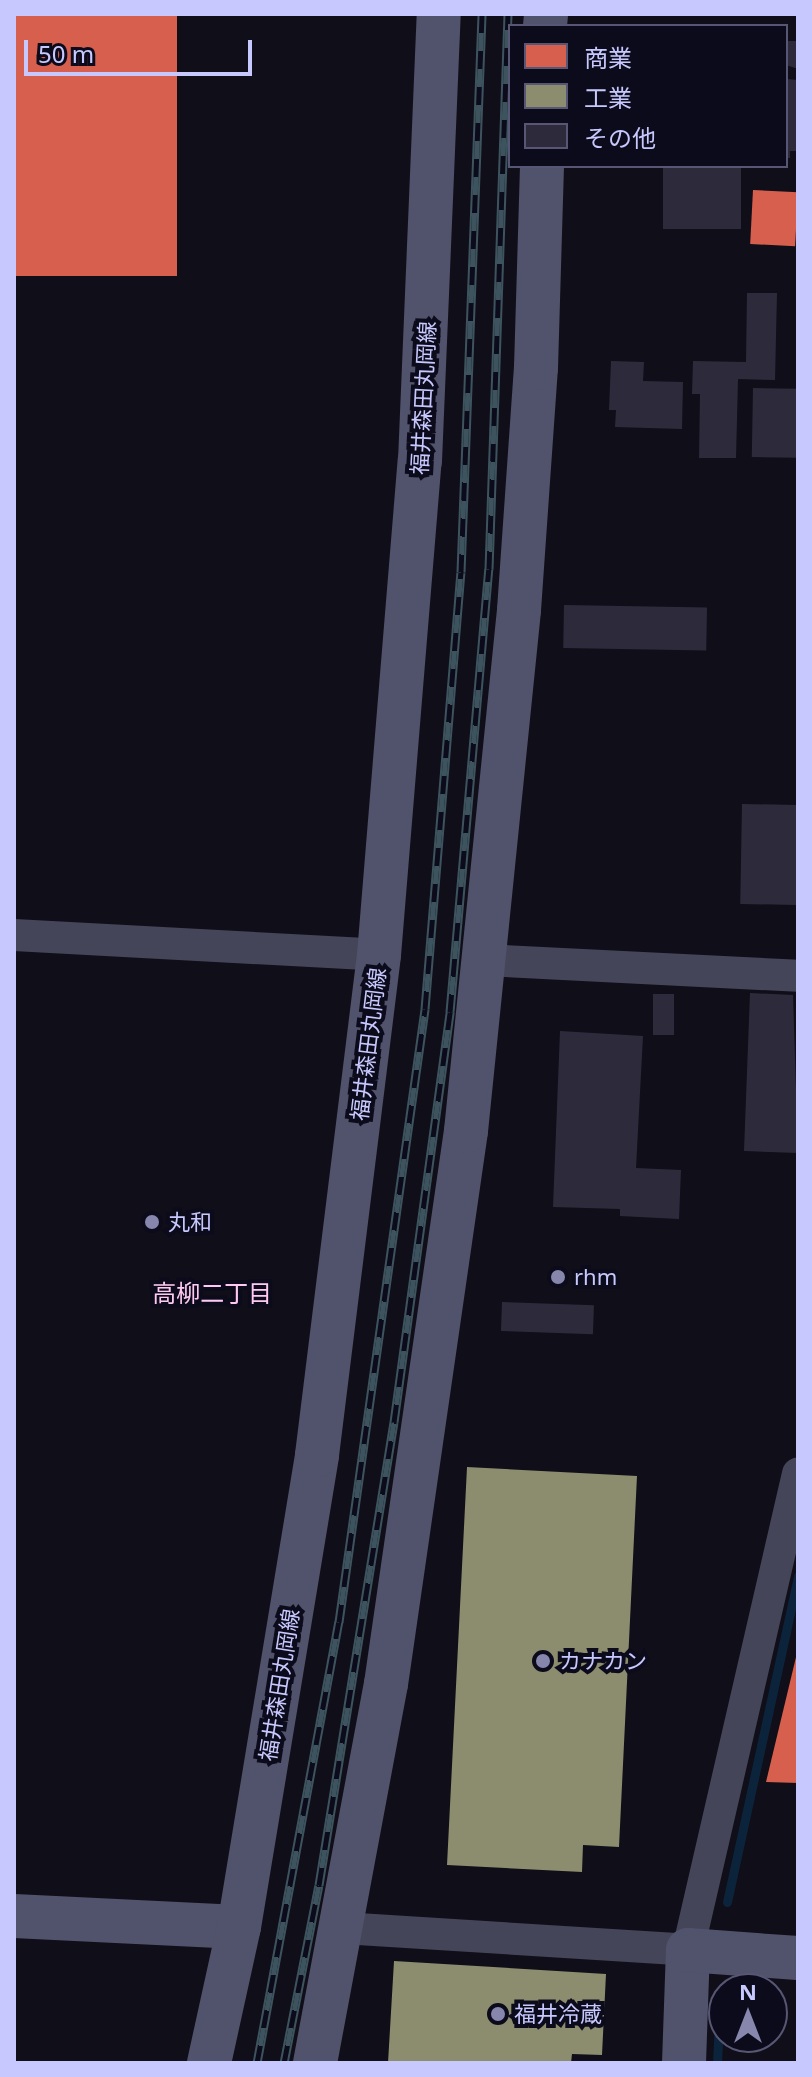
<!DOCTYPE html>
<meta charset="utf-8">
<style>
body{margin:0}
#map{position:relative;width:812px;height:2077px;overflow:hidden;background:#100e18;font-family:"Noto Sans","Noto Sans JP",sans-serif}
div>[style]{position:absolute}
.shops>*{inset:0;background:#d6604d;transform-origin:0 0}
.industry>*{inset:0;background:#8c8c6e}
.stream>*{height:9px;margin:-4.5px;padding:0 4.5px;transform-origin:4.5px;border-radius:4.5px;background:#0c243b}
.building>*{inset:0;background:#2d2b3b;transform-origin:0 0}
.street>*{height:32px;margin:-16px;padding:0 16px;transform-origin:16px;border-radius:16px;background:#444559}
.secondary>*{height:44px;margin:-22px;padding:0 22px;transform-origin:22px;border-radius:22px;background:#51526c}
.rail>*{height:9px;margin-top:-4.5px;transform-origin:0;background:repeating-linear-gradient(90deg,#0c0b1b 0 18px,#3d545f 0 36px);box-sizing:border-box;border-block:2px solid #3d545f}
.dots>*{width:22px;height:22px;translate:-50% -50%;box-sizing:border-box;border:4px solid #0c0b1b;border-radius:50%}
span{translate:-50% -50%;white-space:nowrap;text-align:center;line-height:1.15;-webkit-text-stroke:8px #0c0b1b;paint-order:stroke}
.street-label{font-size:22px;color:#c7c8fd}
.poi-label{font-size:22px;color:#c7c8fd}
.left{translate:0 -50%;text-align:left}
.neighbourhood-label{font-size:24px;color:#fec9f1}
.frame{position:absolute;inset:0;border:16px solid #c7c8fd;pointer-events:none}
.legend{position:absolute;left:508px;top:24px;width:280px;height:144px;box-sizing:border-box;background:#0c0b1b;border:2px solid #575775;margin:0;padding:10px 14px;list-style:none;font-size:24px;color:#c7c8fd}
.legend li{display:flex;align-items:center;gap:16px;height:40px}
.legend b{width:40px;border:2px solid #575775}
.north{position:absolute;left:708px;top:1973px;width:80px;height:80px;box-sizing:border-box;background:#0c0b1b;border:2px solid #575775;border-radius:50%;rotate:0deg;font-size:22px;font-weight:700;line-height:32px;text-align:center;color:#c7c8fd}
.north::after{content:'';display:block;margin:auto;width:28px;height:36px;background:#8787ad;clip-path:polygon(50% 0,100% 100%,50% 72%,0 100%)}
.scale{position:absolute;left:24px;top:40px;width:228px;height:36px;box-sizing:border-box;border:4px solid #c7c8fd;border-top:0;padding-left:10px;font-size:24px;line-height:28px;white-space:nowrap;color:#c7c8fd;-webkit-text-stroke:6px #0c0b1b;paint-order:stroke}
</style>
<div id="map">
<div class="shops">
<div style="left:14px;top:14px;width:163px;height:262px"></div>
<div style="left:753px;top:190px;width:45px;height:54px;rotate:3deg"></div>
<div style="clip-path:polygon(797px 1653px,798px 1783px,766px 1782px)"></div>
</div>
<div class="industry">
<div style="clip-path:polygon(467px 1467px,637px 1476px,619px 1847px,583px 1845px,582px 1872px,447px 1865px)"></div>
<div style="clip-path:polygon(394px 1961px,606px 1974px,602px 2055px,572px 2054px,571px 2063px,388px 2063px)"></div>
</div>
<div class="stream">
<div style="left:727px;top:1902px;width:334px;rotate:-77.7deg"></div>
<div style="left:717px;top:2063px;width:62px;rotate:-87.2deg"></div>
</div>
<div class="building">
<div style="clip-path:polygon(786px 41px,798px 41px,798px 69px,786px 65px)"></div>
<div style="clip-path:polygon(786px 79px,798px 80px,798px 151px,790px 151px,790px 158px,786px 158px)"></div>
<div style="left:663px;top:166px;width:78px;height:63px"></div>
<div style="clip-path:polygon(747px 293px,777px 293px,775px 380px,738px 379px,736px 458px,699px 458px,700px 394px,692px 394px,693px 361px,746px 362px)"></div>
<div style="clip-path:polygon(611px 361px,644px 362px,643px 381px,683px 382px,682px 429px,615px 427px,616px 410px,609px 410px)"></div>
<div style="left:753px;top:388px;width:45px;height:69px;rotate:1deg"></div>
<div style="left:564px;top:605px;width:143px;height:43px;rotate:1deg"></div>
<div style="left:742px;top:804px;width:56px;height:100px;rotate:1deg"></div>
<div style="clip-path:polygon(750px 993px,793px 995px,798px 1153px,744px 1151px)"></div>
<div style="left:653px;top:994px;width:21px;height:41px"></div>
<div style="clip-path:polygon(560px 1031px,643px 1036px,636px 1168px,681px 1170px,679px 1219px,620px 1216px,620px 1209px,553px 1207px)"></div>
<div style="left:502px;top:1302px;width:92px;height:29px;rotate:2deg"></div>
</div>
<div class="street">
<div style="left:14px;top:935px;width:366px;rotate:3.1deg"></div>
<div style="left:485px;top:960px;width:313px;rotate:2.9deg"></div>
<div style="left:342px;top:1928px;width:347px;rotate:3.6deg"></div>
<div style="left:688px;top:1950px;width:489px;rotate:-77deg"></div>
</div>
<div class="secondary">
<div style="left:545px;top:26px;width:12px;rotate:-85deg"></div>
<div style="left:14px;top:1916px;width:225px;rotate:2.8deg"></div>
<div style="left:209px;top:2063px;width:139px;rotate:-77.6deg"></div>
<div style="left:239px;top:1927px;width:478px;rotate:-80.6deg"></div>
<div style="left:317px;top:1455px;width:504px;rotate:-82.93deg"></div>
<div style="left:379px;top:955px;width:496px;rotate:-85.3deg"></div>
<div style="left:420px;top:461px;width:447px;rotate:-87.6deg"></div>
<div style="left:315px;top:2063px;width:386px;rotate:-79.4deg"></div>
<div style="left:386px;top:1684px;width:559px;rotate:-81.77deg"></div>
<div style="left:466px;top:1131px;width:524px;rotate:-84.19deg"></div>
<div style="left:519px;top:610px;width:243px;rotate:-86deg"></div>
<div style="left:536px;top:368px;width:202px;rotate:-88.3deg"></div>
<div style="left:684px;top:2063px;width:113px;rotate:-88deg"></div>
<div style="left:688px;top:1950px;width:110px;rotate:4.2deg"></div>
</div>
<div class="rail">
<div style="left:257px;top:2063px;width:449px;rotate:-79.5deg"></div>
<div style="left:339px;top:1622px;width:619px;rotate:-82.01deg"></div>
<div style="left:425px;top:1009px;width:438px;rotate:-85.3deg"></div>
<div style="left:461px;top:572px;width:558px;rotate:-87.84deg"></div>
<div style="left:284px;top:2063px;width:181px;rotate:-78.9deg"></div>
<div style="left:319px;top:1885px;width:469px;rotate:-80.8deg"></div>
<div style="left:394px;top:1422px;width:414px;rotate:-82.2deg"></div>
<div style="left:450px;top:1012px;width:445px;rotate:-85deg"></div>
<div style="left:489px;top:569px;width:555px;rotate:-88.04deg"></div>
</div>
<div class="dots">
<div style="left:152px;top:1222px;background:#8787ad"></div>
<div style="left:558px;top:1277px;background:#8787ad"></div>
<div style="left:543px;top:1661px;background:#8787ad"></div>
<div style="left:498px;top:2014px;background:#8787ad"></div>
</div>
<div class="street-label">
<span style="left:423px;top:398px;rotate:-87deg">福井森田丸岡線</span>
<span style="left:368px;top:1044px;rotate:-83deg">福井森田丸岡線</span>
<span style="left:279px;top:1685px;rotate:-81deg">福井森田丸岡線</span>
</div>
<div class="poi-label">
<span class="left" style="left:168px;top:1222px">丸和</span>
<span class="left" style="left:574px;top:1277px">rhm</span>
<span class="left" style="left:559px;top:1661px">カナカン</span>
<span class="left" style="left:514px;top:2014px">福井冷蔵</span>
</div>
<div class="neighbourhood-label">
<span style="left:212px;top:1293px">高柳二丁目</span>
</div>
<div class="frame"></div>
<ul class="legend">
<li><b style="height:22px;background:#d6604d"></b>商業</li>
<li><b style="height:22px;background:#8c8c6e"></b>工業</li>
<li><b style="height:22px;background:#2d2b3b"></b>その他</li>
</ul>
<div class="north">N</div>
<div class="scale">50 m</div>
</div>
